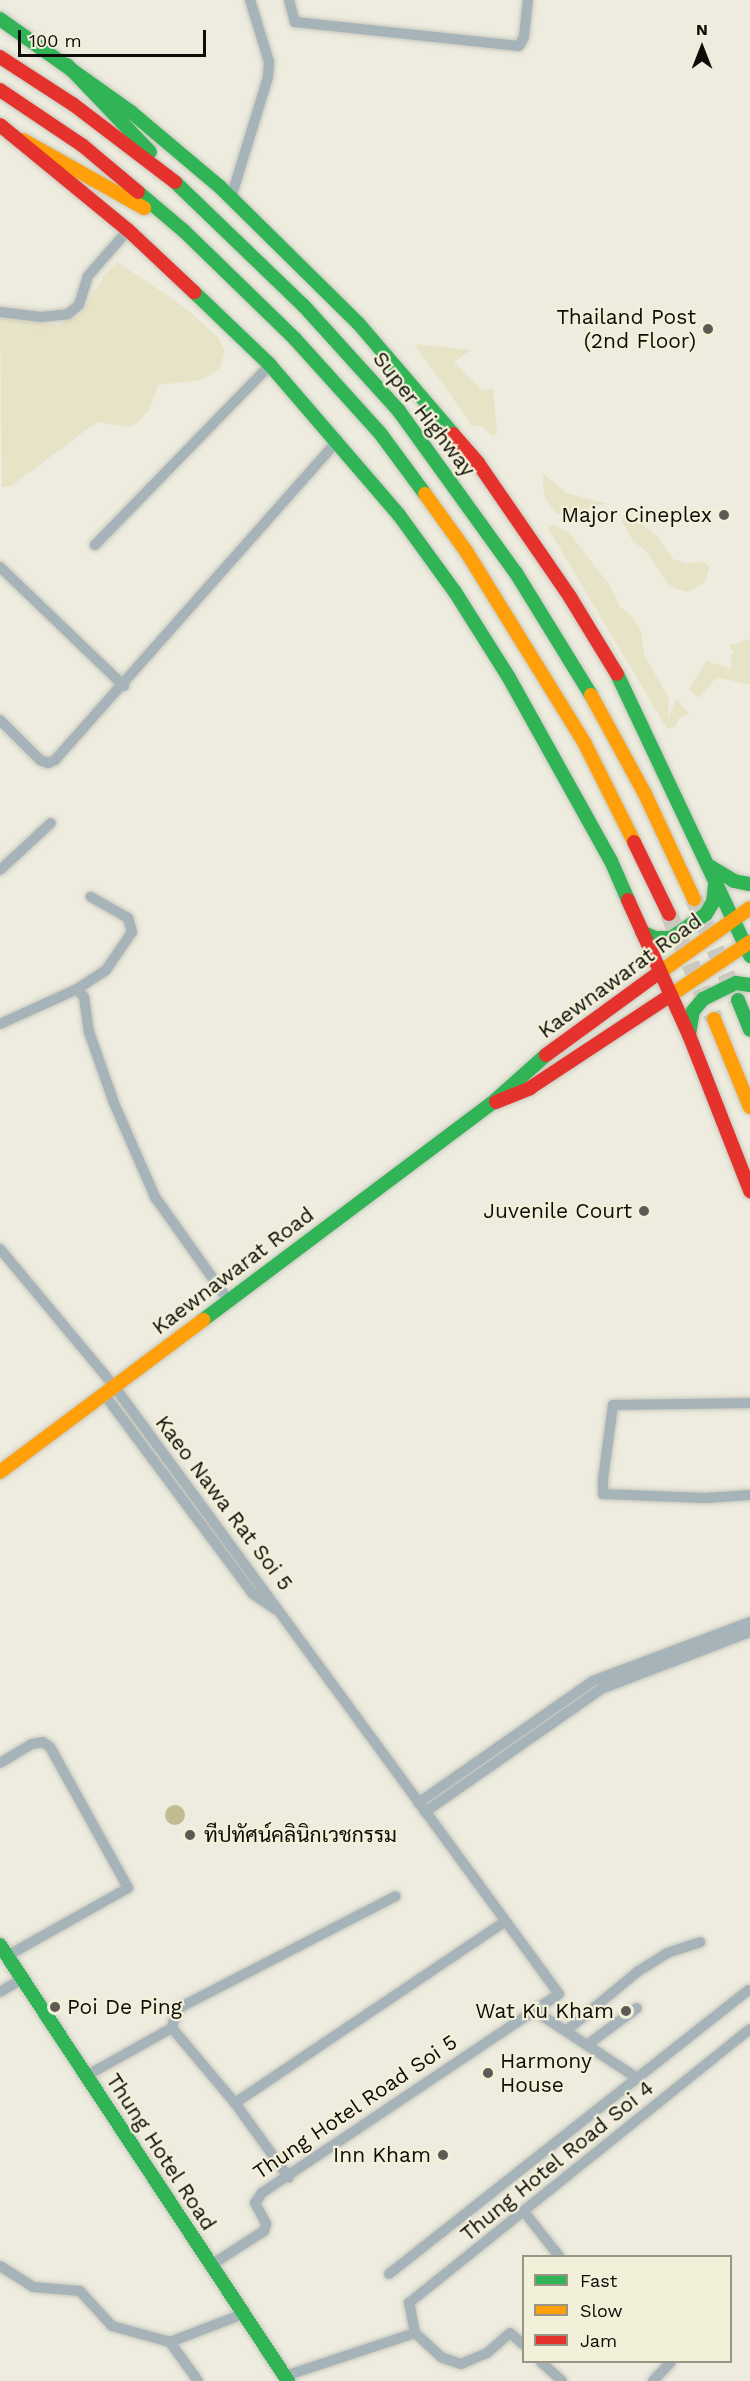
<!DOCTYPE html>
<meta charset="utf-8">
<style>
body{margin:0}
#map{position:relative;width:750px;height:2381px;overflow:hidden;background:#edecdf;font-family:"Work Sans",Sarabun,sans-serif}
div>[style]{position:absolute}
.green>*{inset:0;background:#e7e3c6}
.water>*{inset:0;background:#c2bb91}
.round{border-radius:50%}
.highway-tunnel>*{height:18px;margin-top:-9px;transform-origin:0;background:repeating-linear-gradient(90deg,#cccabe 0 18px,transparent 0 27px)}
.roads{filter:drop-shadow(0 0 2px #c8c7bd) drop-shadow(0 0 2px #c8c7bd)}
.street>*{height:10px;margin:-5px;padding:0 5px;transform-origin:5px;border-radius:5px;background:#a6b4b9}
.fast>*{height:14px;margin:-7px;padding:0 7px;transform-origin:7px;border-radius:7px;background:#30b455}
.slow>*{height:14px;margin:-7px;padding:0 7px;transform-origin:7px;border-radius:7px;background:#ff9f0a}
.jam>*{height:14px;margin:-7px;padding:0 7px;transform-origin:7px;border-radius:7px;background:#e5322d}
.dots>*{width:16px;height:16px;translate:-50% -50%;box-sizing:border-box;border:3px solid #f3f0d9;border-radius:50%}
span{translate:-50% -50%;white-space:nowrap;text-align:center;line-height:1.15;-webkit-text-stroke:4.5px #f3f0d9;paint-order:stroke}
.poi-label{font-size:21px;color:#0e0c06}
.right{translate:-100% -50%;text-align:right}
.left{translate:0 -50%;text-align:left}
.street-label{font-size:21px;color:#0e0c06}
.legend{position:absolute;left:522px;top:2255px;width:210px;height:108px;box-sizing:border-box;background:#f3f0d9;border:2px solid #979585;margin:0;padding:8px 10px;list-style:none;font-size:18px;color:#0e0c06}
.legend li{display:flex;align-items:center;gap:12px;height:30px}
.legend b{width:30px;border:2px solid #979585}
.north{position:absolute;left:672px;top:18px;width:60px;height:60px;-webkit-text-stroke:4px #f3f0d9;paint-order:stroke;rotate:0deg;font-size:16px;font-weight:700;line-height:24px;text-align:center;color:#0e0c06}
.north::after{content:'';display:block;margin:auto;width:21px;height:27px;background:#0e0c06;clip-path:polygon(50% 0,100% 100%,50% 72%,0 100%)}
.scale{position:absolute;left:18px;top:30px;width:188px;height:27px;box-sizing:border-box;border:3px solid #0e0c06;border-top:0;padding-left:8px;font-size:18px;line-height:21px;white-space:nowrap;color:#0e0c06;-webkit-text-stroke:4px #f3f0d9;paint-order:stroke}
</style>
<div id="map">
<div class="green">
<div style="clip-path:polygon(117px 262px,183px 306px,218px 337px,225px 352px,220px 368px,202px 380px,158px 385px,149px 410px,137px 423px,129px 427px,97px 422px,11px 486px,2px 487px,0 318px,59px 325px,83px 312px,104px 275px)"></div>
<div style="clip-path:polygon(414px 344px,471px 350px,454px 362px,481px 390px,493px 389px,497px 432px,493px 437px,483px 427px,472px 425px)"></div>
<div style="clip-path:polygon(542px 473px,566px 493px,607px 504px,593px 505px,578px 516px,556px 513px,545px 498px)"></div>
<div style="clip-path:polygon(625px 512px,656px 535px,673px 559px,686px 563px,704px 562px,709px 567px,705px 582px,689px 592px,670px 587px,646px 551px,633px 541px,622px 521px)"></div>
<div style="clip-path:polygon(553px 524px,570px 534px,610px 586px,620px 607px,632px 616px,641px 631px,644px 655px,669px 698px,668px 718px,676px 699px,689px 713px,678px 719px,676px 726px,667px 729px,548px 528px)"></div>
<div style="clip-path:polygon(750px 639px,750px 685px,717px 677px,699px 698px,689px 689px,707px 661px,731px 669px,731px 653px,735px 654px,729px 645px)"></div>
</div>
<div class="water">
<div class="round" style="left:165px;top:1805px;width:20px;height:20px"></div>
</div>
<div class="highway-tunnel">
<div style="left:694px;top:899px;width:110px;rotate:66.9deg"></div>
<div style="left:669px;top:914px;width:114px;rotate:66.8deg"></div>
</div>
<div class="roads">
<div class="street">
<div style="left:289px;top:0;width:23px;rotate:75deg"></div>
<div style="left:295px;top:22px;width:225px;rotate:6.1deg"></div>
<div style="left:519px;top:46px;width:10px;rotate:-61deg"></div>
<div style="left:524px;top:37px;width:37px;rotate:-84deg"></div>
<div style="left:231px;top:198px;width:127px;rotate:-73deg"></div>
<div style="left:268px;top:77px;width:15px;rotate:-86deg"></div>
<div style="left:269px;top:62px;width:65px;rotate:-107deg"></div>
<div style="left:0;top:312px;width:41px;rotate:7deg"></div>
<div style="left:41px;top:317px;width:27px;rotate:-6deg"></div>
<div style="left:68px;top:314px;width:14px;rotate:-39deg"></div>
<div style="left:79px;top:305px;width:30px;rotate:-73deg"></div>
<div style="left:88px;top:276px;width:61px;rotate:-49deg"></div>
<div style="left:95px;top:545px;width:251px;rotate:-45.8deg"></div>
<div style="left:0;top:567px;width:172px;rotate:43.8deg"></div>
<div style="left:0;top:720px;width:57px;rotate:45deg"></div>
<div style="left:40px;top:760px;width:9px;rotate:21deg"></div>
<div style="left:48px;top:763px;width:8px;rotate:-23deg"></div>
<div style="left:55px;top:760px;width:427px;rotate:-48.5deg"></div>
<div style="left:0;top:870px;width:69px;rotate:-42.7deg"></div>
<div style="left:77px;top:989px;width:35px;rotate:-33deg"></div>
<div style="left:106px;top:970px;width:46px;rotate:-55.6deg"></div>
<div style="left:132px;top:932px;width:15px;rotate:-106deg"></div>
<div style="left:128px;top:918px;width:43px;rotate:-150.4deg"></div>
<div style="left:0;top:1024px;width:85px;rotate:-24.4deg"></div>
<div style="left:77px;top:989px;width:11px;rotate:49deg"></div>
<div style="left:84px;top:997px;width:35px;rotate:82deg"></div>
<div style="left:89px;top:1032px;width:75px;rotate:70.6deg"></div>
<div style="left:114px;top:1103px;width:103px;rotate:66.4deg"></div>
<div style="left:155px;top:1197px;width:128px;rotate:54.6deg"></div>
<div style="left:0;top:1249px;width:178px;rotate:50.2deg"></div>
<div style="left:114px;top:1386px;width:753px;rotate:53.8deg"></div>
<div style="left:559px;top:1994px;width:358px;rotate:146.2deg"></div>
<div style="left:262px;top:2193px;width:12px;rotate:125deg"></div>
<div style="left:255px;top:2203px;width:24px;rotate:62deg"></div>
<div style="left:266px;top:2224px;width:7px;rotate:106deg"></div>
<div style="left:264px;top:2231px;width:63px;rotate:147.3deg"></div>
<div style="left:104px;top:1394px;width:249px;rotate:53.3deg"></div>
<div style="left:253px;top:1594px;width:27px;rotate:34deg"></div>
<div style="left:750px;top:1403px;width:137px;rotate:179.2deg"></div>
<div style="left:613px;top:1405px;width:75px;rotate:97.7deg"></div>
<div style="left:603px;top:1479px;width:15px;rotate:90deg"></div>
<div style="left:603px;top:1494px;width:102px;rotate:2.2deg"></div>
<div style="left:705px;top:1498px;width:45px;rotate:-3.8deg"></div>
<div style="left:0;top:1763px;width:37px;rotate:-31deg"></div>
<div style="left:32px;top:1744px;width:11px;rotate:-10deg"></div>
<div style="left:43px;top:1742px;width:9px;rotate:36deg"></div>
<div style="left:50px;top:1747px;width:161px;rotate:61deg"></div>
<div style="left:128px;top:1888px;width:139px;rotate:150.7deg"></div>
<div style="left:418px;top:1803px;width:213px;rotate:-34.9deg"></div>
<div style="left:593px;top:1681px;width:168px;rotate:-20.6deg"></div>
<div style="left:425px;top:1812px;width:215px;rotate:-34.9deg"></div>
<div style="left:601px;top:1689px;width:160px;rotate:-20.9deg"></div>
<div style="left:0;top:1992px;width:27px;rotate:-31deg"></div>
<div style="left:535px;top:2011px;width:122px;rotate:33.3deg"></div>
<div style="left:172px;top:2028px;width:98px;rotate:50deg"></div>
<div style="left:235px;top:2103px;width:92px;rotate:54.2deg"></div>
<div style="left:566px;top:2031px;width:92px;rotate:-39.7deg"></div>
<div style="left:637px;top:1972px;width:36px;rotate:-32deg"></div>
<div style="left:667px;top:1953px;width:35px;rotate:-18deg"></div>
<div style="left:587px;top:2045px;width:62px;rotate:-36.5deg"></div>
<div style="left:86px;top:2076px;width:98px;rotate:-29.2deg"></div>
<div style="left:172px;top:2028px;width:20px;rotate:-75deg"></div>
<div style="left:177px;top:2009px;width:246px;rotate:-27.3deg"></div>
<div style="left:235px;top:2103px;width:326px;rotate:-33.9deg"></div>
<div style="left:525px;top:2213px;width:55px;rotate:51.7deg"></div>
<div style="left:0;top:2266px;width:39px;rotate:32deg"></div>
<div style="left:33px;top:2287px;width:47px;rotate:4.9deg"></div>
<div style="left:80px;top:2291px;width:47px;rotate:47.6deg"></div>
<div style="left:112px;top:2326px;width:60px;rotate:15.4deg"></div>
<div style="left:170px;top:2342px;width:78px;rotate:-21deg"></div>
<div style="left:389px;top:2274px;width:458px;rotate:-38.3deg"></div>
<div style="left:170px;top:2342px;width:48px;rotate:54.3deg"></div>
<div style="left:524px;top:2345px;width:18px;rotate:-139deg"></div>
<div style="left:510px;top:2333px;width:30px;rotate:139deg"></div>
<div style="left:487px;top:2353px;width:28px;rotate:157deg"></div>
<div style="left:461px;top:2364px;width:21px;rotate:-161deg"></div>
<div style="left:441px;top:2357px;width:35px;rotate:-137deg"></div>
<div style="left:415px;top:2333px;width:31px;rotate:-101deg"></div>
<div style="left:409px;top:2303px;width:437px;rotate:-38.8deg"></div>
<div style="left:541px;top:2362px;width:28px;rotate:42deg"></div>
<div style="left:285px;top:2376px;width:137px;rotate:-18.3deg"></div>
<div style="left:653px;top:2381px;width:26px;rotate:-47deg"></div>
</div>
<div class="fast">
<div style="left:0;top:19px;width:161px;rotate:35.4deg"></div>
<div style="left:131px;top:112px;width:115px;rotate:40.1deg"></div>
<div style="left:219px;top:186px;width:195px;rotate:44.6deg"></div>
<div style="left:358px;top:323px;width:146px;rotate:49.4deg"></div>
<div style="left:67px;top:65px;width:120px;rotate:46.3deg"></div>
<div style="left:175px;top:182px;width:178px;rotate:43.9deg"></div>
<div style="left:303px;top:305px;width:143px;rotate:47.8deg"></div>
<div style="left:399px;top:411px;width:200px;rotate:54.2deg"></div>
<div style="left:516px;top:573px;width:143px;rotate:58.4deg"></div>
<div style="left:138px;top:192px;width:60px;rotate:40.3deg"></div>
<div style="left:184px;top:231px;width:155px;rotate:44.2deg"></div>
<div style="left:295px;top:339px;width:127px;rotate:47.9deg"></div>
<div style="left:380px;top:433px;width:76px;rotate:53.6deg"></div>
<div style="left:194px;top:292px;width:105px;rotate:43.8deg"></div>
<div style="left:270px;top:365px;width:198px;rotate:49.3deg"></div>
<div style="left:399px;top:515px;width:95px;rotate:54deg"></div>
<div style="left:455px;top:592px;width:99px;rotate:57.8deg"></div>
<div style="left:508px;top:676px;width:212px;rotate:60.9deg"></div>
<div style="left:611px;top:861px;width:43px;rotate:66.4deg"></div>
<div style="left:617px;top:674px;width:312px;rotate:64.7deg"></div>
<div style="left:711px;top:867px;width:27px;rotate:31deg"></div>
<div style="left:734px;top:881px;width:16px;rotate:11deg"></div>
<div style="left:642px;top:932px;width:14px;rotate:25deg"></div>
<div style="left:655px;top:938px;width:16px"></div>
<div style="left:671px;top:938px;width:42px;rotate:-34.4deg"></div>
<div style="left:706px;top:914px;width:14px;rotate:-60deg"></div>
<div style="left:713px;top:902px;width:23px;rotate:-83deg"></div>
<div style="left:738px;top:1000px;width:32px;rotate:68deg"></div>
<div style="left:689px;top:1035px;width:24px;rotate:-81deg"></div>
<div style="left:693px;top:1011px;width:16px;rotate:-50deg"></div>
<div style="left:703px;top:999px;width:37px;rotate:-26deg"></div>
<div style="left:736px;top:983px;width:14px;rotate:8deg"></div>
<div style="left:203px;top:1320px;width:360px;rotate:-36.9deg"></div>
<div style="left:491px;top:1104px;width:74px;rotate:-41.7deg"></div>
<div style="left:0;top:1945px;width:523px;rotate:56.55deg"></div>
</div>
<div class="slow">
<div style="left:23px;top:140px;width:139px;rotate:29.3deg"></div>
<div style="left:425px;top:494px;width:70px;rotate:54.3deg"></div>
<div style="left:466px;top:551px;width:225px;rotate:58.3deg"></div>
<div style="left:584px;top:742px;width:112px;rotate:63.4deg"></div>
<div style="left:591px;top:695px;width:113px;rotate:61.4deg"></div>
<div style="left:645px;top:794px;width:116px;rotate:65deg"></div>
<div style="left:660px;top:972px;width:110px;rotate:-35.4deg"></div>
<div style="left:671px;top:995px;width:95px;rotate:-33.9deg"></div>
<div style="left:714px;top:1019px;width:95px;rotate:67.8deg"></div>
<div style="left:0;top:1472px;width:254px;rotate:-36.8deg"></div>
</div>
<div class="jam">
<div style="left:0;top:57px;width:88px;rotate:33deg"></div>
<div style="left:74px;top:105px;width:127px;rotate:37.3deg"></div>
<div style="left:0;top:90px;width:99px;rotate:33.9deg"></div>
<div style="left:82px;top:145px;width:73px;rotate:40deg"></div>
<div style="left:0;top:125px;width:166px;rotate:39.4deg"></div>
<div style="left:128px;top:230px;width:91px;rotate:43.2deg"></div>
<div style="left:453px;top:434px;width:38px;rotate:49deg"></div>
<div style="left:478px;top:463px;width:163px;rotate:55.5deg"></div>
<div style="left:570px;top:597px;width:90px;rotate:58.6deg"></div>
<div style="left:634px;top:842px;width:80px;rotate:64.1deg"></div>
<div style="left:628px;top:900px;width:148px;rotate:65.7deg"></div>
<div style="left:689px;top:1035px;width:168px;rotate:68.6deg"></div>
<div style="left:546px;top:1055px;width:141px;rotate:-36.1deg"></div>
<div style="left:496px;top:1102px;width:37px;rotate:-22deg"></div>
<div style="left:530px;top:1088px;width:169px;rotate:-33.4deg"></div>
</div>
</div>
<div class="dots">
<div style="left:708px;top:329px;background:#5c5a52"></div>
<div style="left:724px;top:515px;background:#5c5a52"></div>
<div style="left:644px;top:1211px;background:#5c5a52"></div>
<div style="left:190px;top:1835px;background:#5c5a52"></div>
<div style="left:55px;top:2007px;background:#5c5a52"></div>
<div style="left:626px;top:2011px;background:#5c5a52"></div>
<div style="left:488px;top:2073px;background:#5c5a52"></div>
<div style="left:443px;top:2155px;background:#5c5a52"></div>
</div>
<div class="poi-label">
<span class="right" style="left:696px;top:329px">Thailand Post<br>(2nd Floor)</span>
<span class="right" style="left:712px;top:515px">Major Cineplex</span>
<span class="right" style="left:632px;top:1211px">Juvenile Court</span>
<span class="left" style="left:204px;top:1835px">ทีปทัศน์คลินิกเวชกรรม</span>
<span class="left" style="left:67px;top:2007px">Poi De Ping</span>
<span class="right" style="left:614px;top:2011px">Wat Ku Kham</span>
<span class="left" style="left:500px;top:2073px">Harmony<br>House</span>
<span class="right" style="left:431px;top:2155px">Inn Kham</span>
</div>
<div class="street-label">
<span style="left:424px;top:414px;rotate:52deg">Super Highway</span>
<span style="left:620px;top:976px;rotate:-36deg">Kaewnawarat Road</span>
<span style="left:233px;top:1271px;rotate:-37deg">Kaewnawarat Road</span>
<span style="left:224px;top:1503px;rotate:53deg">Kaeo Nawa Rat Soi 5</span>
<span style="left:355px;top:2107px;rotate:-34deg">Thung Hotel Road Soi 5</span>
<span style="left:161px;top:2152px;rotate:57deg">Thung Hotel Road</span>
<span style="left:557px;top:2161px;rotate:-39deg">Thung Hotel Road Soi 4</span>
</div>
<ul class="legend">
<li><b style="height:8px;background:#30b455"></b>Fast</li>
<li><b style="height:8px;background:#ff9f0a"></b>Slow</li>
<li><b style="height:8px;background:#e5322d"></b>Jam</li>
</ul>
<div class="north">N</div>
<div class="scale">100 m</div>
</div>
